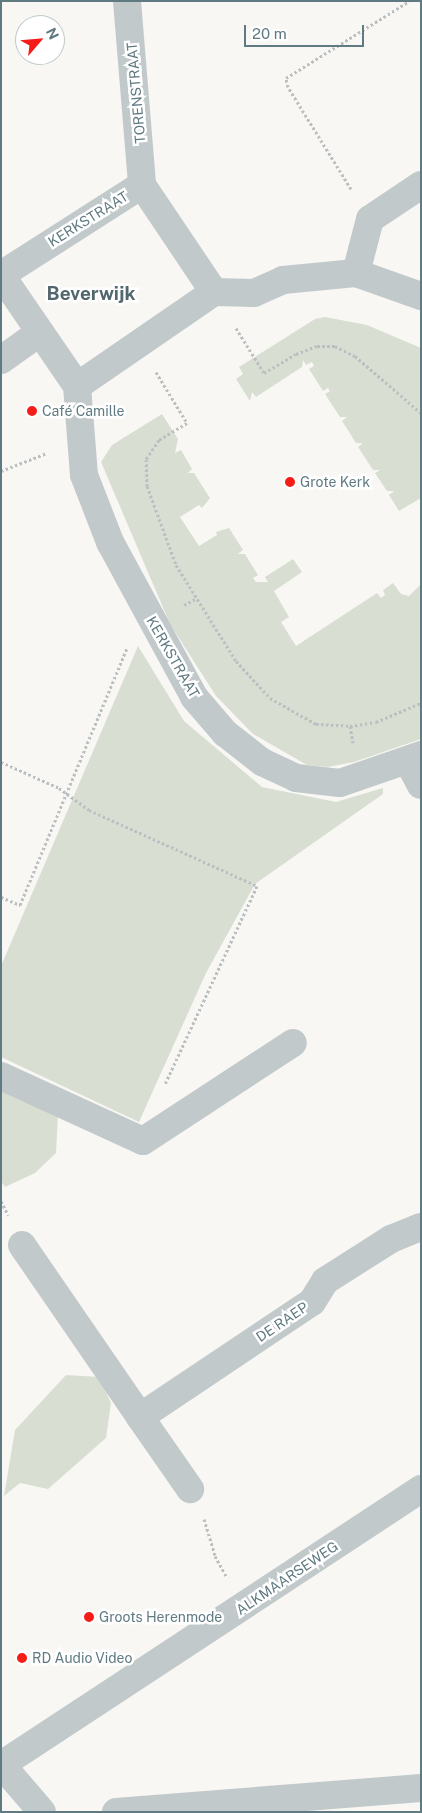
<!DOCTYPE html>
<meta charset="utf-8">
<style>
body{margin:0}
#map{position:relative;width:422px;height:1813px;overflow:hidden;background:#f8f7f4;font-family:"Public Sans",sans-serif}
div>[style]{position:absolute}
.green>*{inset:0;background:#d9ded3}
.path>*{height:3px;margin-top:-1.5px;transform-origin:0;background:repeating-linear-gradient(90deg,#babfc1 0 2.5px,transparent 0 5px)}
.pedestrian>*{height:28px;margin:-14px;padding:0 14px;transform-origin:14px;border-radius:14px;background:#c2c9cb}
.minor>*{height:28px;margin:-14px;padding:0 14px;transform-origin:14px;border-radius:14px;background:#c2c9cb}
.tertiary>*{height:28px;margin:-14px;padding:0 14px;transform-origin:14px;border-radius:14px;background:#c2c9cb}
.dots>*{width:14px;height:14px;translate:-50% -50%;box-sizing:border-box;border:2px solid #fff;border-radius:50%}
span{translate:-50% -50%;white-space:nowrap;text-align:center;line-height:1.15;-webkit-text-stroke:5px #fff;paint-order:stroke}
.street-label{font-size:14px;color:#607a82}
.poi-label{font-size:14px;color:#607a82}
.left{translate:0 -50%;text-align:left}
.district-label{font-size:19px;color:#52676d;font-weight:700}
.frame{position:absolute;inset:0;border:2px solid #607a82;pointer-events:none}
.north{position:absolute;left:15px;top:15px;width:50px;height:50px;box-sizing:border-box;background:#fff;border:1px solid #bfcacd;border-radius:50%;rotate:63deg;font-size:14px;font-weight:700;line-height:20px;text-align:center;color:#607a82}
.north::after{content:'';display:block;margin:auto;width:18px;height:22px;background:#f41d18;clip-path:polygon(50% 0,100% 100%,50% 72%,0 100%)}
.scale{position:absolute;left:244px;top:25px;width:120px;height:22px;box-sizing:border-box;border:2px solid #607a82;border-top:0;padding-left:6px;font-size:15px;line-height:18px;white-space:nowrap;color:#607a82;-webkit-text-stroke:4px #fff;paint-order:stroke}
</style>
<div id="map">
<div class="green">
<div style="clip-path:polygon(325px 317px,367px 325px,421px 348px,421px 498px,399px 511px,389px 495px,394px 491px,387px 491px,375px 473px,380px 470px,373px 470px,358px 447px,363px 443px,356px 443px,342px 421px,347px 417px,340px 417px,325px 394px,330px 391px,328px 388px,323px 391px,309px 369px,314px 366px,312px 362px,306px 365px,303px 360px,302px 367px,256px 397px,252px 392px,250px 401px,236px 379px,243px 374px,239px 367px,315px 319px)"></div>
<div style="clip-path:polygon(162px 414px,178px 439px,175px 453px,181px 450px,192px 469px,188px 473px,194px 473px,210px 498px,202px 508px,199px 505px,180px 517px,199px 546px,217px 535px,216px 532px,229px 528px,243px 550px,238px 554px,245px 554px,258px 575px,253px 578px,256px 582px,268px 582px,265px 577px,293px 559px,302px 572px,274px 591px,289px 617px,281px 622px,296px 646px,377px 593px,381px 598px,385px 595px,383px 590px,393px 583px,401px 594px,409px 596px,421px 584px,421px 739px,354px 762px,328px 767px,307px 765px,253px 734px,216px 696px,170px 624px,101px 462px,112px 445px)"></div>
<div style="clip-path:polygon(138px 646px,184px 721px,262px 787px,336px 802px,383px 788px,383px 794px,255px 884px,206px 973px,139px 1122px,1px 1057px,1px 966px)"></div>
<div style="clip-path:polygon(7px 1089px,58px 1113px,56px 1153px,35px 1173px,5px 1187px,1px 1181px,1px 1091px)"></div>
<div style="clip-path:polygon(66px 1375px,99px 1377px,111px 1403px,106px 1438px,48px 1489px,20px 1483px,4px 1496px,15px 1430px)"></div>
</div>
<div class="path">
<div style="left:351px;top:189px;width:120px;rotate:-121.7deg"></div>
<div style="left:288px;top:87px;width:9px;rotate:-103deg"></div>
<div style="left:286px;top:78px;width:145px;rotate:-32deg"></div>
<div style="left:236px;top:328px;width:53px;rotate:58.1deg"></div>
<div style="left:264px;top:373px;width:37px;rotate:-31deg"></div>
<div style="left:296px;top:354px;width:22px;rotate:-21deg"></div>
<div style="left:317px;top:346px;width:18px"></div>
<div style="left:335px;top:346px;width:22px;rotate:27deg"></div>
<div style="left:355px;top:356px;width:87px;rotate:40.8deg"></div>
<div style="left:156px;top:372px;width:60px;rotate:58.7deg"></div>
<div style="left:187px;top:423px;width:33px;rotate:149deg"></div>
<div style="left:159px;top:440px;width:23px;rotate:124deg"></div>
<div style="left:146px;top:459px;width:27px;rotate:88deg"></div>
<div style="left:147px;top:486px;width:84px;rotate:69.8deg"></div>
<div style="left:176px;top:565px;width:113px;rotate:58deg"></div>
<div style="left:236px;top:661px;width:50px;rotate:47.4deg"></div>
<div style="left:270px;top:698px;width:53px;rotate:29.5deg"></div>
<div style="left:316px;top:724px;width:34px;rotate:3deg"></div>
<div style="left:350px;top:726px;width:26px;rotate:-9deg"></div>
<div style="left:376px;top:722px;width:49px;rotate:-22.9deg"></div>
<div style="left:1px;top:471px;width:49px;rotate:-21.4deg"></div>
<div style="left:184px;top:605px;width:15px;rotate:-28deg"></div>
<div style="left:350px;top:726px;width:17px;rotate:80deg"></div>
<div style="left:1px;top:762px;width:64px;rotate:24.1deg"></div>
<div style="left:59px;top:788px;width:37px;rotate:36deg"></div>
<div style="left:89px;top:810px;width:184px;rotate:24.3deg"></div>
<div style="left:257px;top:886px;width:218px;rotate:114.9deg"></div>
<div style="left:1px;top:897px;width:21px;rotate:23deg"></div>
<div style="left:20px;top:905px;width:278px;rotate:-67.4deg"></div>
<div style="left:1px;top:1201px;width:16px;rotate:63deg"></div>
<div style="left:204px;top:1519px;width:39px;rotate:73deg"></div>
<div style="left:215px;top:1556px;width:23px;rotate:61deg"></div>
</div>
<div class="pedestrian">
<div style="left:127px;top:1px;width:185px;rotate:85.3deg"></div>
<div style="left:421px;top:185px;width:61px;rotate:146.3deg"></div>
<div style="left:370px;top:219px;width:56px;rotate:104.5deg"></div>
<div style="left:356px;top:273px;width:69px;rotate:19.5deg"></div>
<div style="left:214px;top:292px;width:40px;rotate:1.4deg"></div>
<div style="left:254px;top:293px;width:32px;rotate:-24deg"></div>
<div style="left:283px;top:280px;width:73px;rotate:-5.5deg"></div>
<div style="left:77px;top:386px;width:89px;rotate:85.5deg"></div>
<div style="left:84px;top:475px;width:72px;rotate:68.8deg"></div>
<div style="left:110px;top:542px;width:176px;rotate:61.5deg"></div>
<div style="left:194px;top:697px;width:48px;rotate:49.3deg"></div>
<div style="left:225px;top:733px;width:47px;rotate:38.1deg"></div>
<div style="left:262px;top:762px;width:38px;rotate:25deg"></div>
<div style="left:296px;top:778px;width:44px;rotate:6.5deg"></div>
<div style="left:340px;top:783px;width:86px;rotate:-19.1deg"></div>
<div style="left:408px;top:761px;width:27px;rotate:62deg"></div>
</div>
<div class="minor">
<div style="left:142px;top:185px;width:129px;rotate:56.1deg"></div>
<div style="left:214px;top:292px;width:166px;rotate:145.5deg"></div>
<div style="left:77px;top:386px;width:135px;rotate:-124.4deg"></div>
<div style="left:1px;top:275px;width:167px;rotate:-32.6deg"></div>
<div style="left:1px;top:360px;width:47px;rotate:-35.4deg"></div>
<div style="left:1px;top:1076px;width:156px;rotate:24.6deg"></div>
<div style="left:143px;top:1141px;width:179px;rotate:-33.2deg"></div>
<div style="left:22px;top:1245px;width:209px;rotate:55.5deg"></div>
<div style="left:140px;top:1417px;width:207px;rotate:-33.8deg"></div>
<div style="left:312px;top:1302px;width:25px;rotate:-58deg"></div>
<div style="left:325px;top:1281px;width:78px;rotate:-32.5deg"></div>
<div style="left:391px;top:1239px;width:32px;rotate:-22deg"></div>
<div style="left:140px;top:1417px;width:88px;rotate:55.2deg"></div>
<div style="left:1px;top:1764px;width:63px;rotate:49.5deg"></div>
<div style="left:116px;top:1812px;width:306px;rotate:-4.5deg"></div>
</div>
<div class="tertiary">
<div style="left:1px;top:1765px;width:503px;rotate:-33.31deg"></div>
</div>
<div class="dots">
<div style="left:32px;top:411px;background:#f41d18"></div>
<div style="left:290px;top:482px;background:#f41d18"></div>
<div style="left:89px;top:1617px;background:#f41d18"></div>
<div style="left:22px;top:1658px;background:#f41d18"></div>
</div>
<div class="street-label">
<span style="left:136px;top:93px;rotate:-95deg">TORENSTRAAT</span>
<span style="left:88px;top:219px;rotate:-32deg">KERKSTRAAT</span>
<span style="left:173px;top:657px;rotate:60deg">KERKSTRAAT</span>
<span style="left:282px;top:1322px;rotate:-34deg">DE RAEP</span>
<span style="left:287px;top:1578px;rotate:-34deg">ALKMAARSEWEG</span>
</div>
<div class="poi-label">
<span class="left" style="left:42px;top:411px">Café Camille</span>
<span class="left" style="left:300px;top:482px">Grote Kerk</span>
<span class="left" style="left:99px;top:1617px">Groots Herenmode</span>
<span class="left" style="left:32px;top:1658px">RD Audio Video</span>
</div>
<div class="district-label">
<span style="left:91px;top:294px">Beverwijk</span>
</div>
<div class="frame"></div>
<div class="north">N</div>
<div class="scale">20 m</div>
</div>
